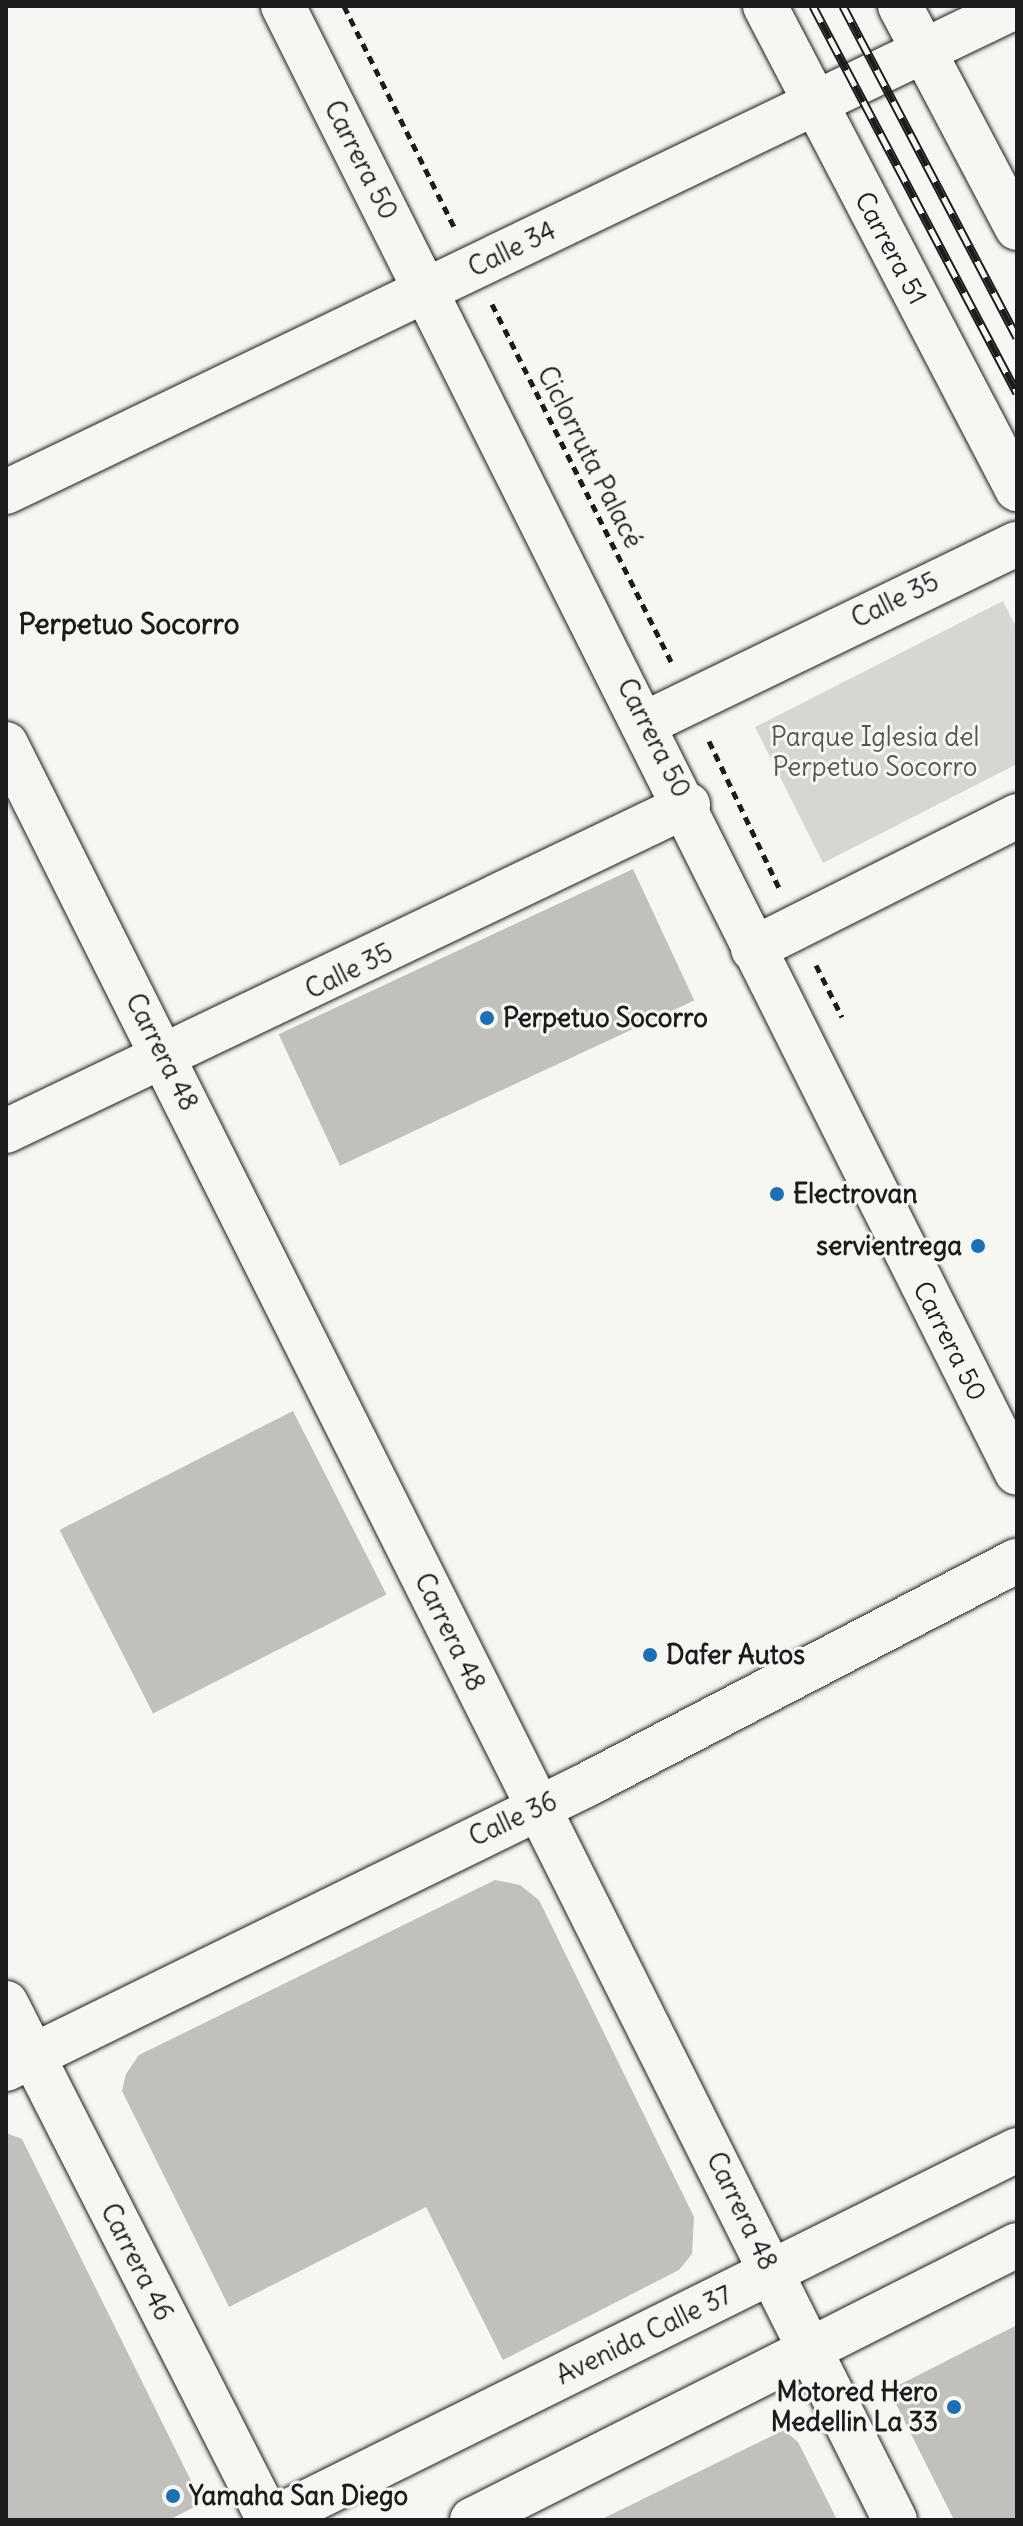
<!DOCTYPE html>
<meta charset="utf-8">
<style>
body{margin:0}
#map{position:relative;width:1023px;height:2526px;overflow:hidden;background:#f6f6f2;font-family:Delius,sans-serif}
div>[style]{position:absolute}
.green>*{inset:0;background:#d6d6d2}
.building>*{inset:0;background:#c0c0bd;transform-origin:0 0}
.path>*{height:5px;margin-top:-2.5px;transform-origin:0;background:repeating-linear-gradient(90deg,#1c1c1c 0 8px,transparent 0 14px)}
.roads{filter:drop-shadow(0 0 2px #1c1c1c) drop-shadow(0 0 2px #1c1c1c)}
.minor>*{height:44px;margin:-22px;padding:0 22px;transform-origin:22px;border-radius:22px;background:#f6f6f2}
.major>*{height:44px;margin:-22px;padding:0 22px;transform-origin:22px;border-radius:22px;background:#f6f6f2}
.rail>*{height:9px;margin-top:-4.5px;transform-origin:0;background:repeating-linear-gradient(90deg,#f6f6f2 0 18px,#1c1c1c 0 36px);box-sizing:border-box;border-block:2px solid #1c1c1c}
.dots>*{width:22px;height:22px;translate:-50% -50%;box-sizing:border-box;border:4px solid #f6f6f2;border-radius:50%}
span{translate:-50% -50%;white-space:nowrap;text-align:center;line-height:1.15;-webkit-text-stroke:6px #f6f6f2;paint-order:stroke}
.street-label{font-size:26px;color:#1c1c1c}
.park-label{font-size:26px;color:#545453}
.poi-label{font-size:26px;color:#1c1c1c;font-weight:700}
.left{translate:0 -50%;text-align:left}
.right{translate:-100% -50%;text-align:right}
.neighbourhood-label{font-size:28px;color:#1c1c1c;font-weight:700}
.frame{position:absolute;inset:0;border:8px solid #1c1c1c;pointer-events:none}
</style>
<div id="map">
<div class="green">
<div style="clip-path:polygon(1003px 601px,1017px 629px,1017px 764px,823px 863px,755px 727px)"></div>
</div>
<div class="building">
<div style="left:633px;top:869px;width:145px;height:391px;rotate:65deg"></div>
<div style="left:293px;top:1411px;width:206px;height:262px;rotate:63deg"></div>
<div style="clip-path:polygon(495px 1880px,520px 1885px,539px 1900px,694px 2217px,692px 2254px,679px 2270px,503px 2360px,426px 2207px,229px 2307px,122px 2091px,126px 2074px,139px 2055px)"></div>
<div style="clip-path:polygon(6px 2133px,22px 2139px,202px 2503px,169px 2520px,6px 2520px)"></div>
<div style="clip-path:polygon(1017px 2325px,1017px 2520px,954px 2520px,889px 2390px)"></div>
<div style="clip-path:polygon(784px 2430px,798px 2442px,837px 2520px,600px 2520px)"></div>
</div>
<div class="path">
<div style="left:344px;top:6px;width:251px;rotate:63.5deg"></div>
<div style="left:492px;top:304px;width:402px;rotate:63.4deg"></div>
<div style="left:709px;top:741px;width:163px;rotate:64.5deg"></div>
<div style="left:816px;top:965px;width:58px;rotate:63.4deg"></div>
</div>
<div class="roads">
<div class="minor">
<div style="left:765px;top:6px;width:545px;rotate:62.45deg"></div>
<div style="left:900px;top:6px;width:251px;rotate:62.2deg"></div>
<div style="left:6px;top:492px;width:1122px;rotate:-25.67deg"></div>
<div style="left:646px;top:723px;width:412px;rotate:-25.8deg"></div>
<div style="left:6px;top:744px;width:1986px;rotate:63.41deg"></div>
<div style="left:753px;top:949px;width:296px;rotate:-26.7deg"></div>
<div style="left:6px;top:1131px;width:756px;rotate:-25.55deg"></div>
<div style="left:6px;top:2003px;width:580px;rotate:63.04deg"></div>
<div style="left:6px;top:2069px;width:644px;rotate:-26.09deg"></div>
<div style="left:584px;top:1786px;width:488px;rotate:-27.5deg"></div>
</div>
<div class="major">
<div style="left:283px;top:6px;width:1640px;rotate:63.42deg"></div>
<div style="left:271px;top:2520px;width:833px;rotate:-26.38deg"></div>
<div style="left:472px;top:2520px;width:610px;rotate:-26.77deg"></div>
</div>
</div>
<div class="rail">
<div style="left:813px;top:6px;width:437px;rotate:62.2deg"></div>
<div style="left:843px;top:6px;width:374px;rotate:62.3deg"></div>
</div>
<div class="dots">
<div style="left:487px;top:1018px;background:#1f6fb2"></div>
<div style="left:777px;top:1194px;background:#1f6fb2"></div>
<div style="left:978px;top:1246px;background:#1f6fb2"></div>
<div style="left:650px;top:1655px;background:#1f6fb2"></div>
<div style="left:954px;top:2407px;background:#1f6fb2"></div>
<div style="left:173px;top:2496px;background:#1f6fb2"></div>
</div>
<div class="street-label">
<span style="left:361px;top:160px;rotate:63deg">Carrera 50</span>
<span style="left:891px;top:248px;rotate:62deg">Carrera 51</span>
<span style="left:512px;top:249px;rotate:-26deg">Calle 34</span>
<span style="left:590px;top:457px;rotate:63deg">Ciclorruta Palacé</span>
<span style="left:895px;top:600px;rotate:-26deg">Calle 35</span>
<span style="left:654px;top:738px;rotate:63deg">Carrera 50</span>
<span style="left:349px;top:971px;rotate:-26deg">Calle 35</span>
<span style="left:162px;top:1052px;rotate:63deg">Carrera 48</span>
<span style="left:950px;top:1341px;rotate:63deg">Carrera 50</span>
<span style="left:450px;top:1632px;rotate:64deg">Carrera 48</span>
<span style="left:513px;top:1819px;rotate:-25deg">Calle 36</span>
<span style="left:742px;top:2211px;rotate:64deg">Carrera 48</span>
<span style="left:137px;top:2262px;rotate:63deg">Carrera 46</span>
<span style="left:644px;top:2335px;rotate:-26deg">Avenida Calle 37</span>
</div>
<div class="park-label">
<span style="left:875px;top:752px">Parque Iglesia del<br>Perpetuo Socorro</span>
</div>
<div class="poi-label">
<span class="left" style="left:503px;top:1018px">Perpetuo Socorro</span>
<span class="left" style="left:793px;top:1194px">Electrovan</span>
<span class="right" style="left:962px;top:1246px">servientrega</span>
<span class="left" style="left:666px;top:1655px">Dafer Autos</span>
<span class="right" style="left:938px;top:2407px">Motored Hero<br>Medellin La 33</span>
<span class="left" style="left:189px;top:2496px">Yamaha San Diego</span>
</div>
<div class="neighbourhood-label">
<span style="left:129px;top:624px">Perpetuo Socorro</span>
</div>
<div class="frame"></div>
</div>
